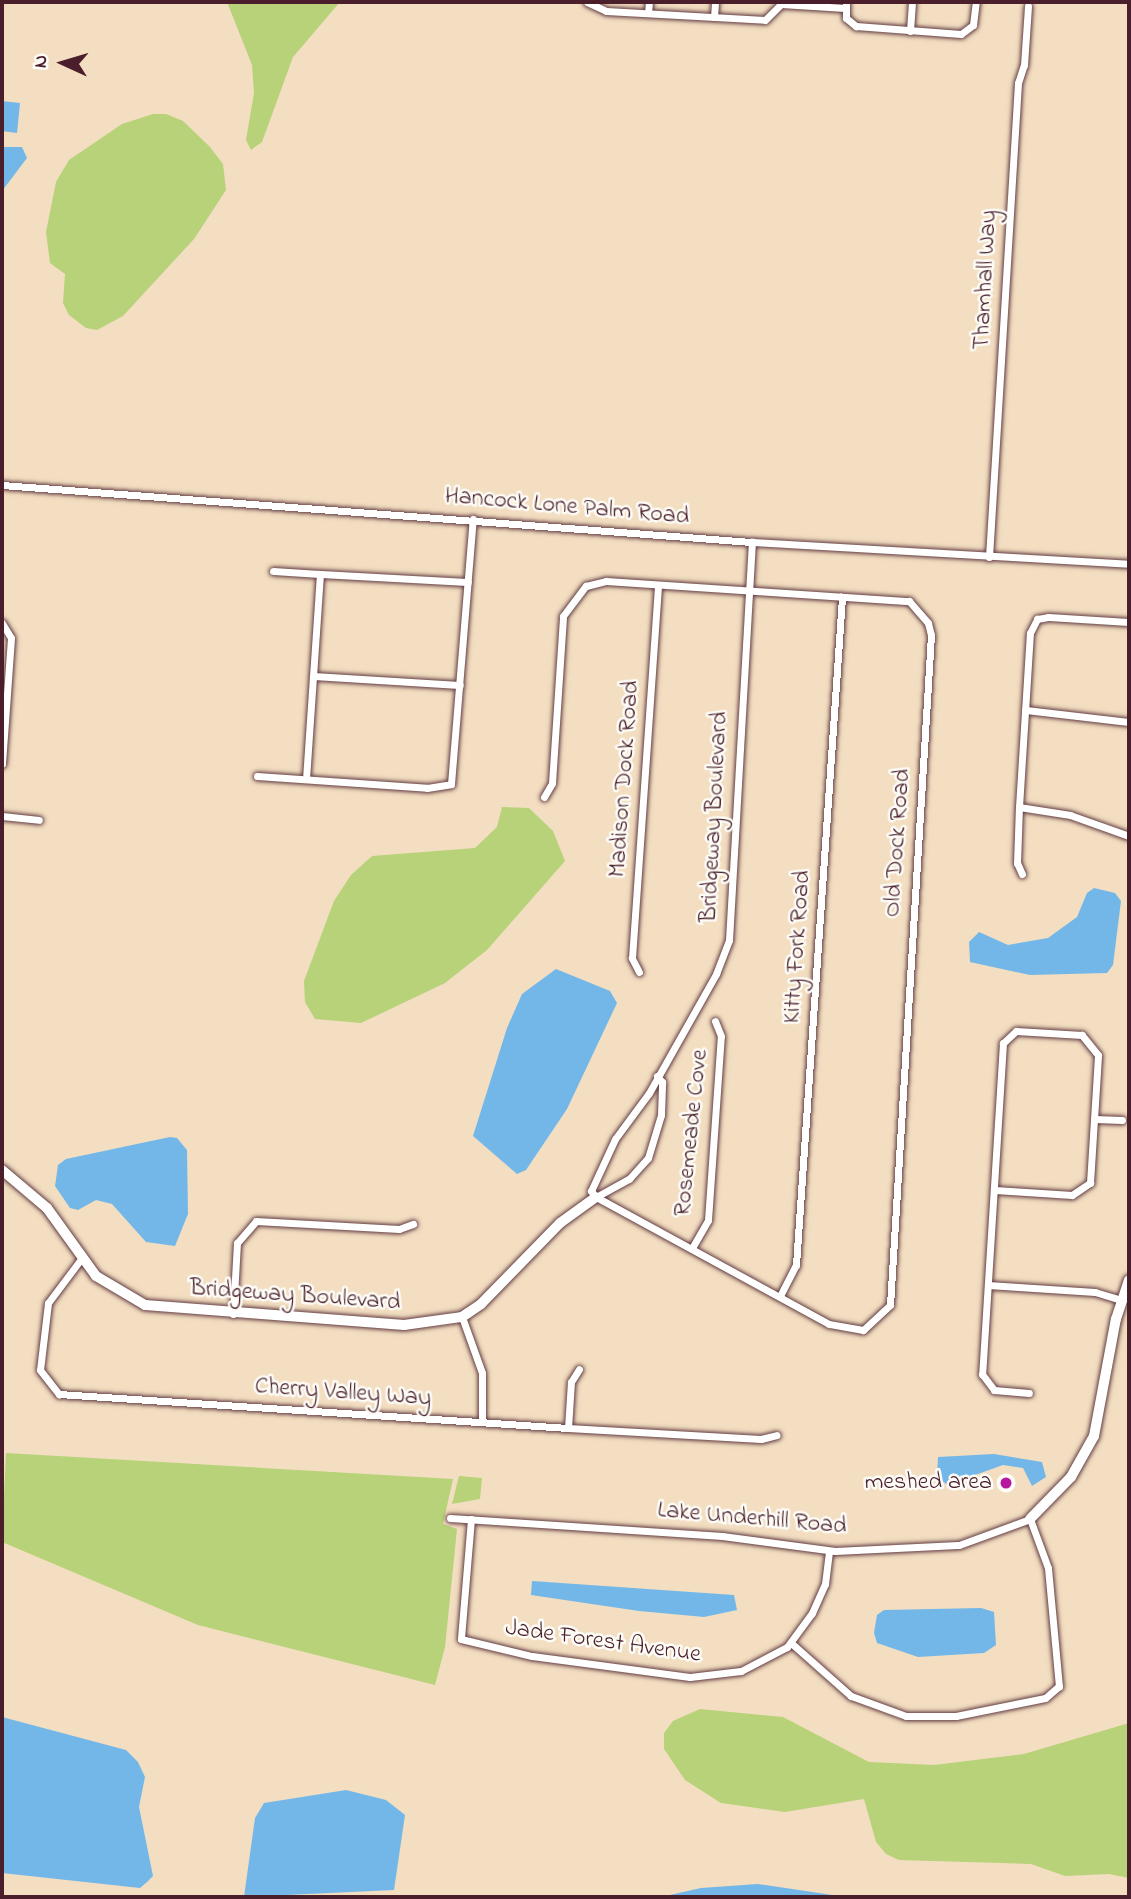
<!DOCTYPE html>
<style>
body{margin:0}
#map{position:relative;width:1131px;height:1899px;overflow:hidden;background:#f3dec1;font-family:"Indie Flower",sans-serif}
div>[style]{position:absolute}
.green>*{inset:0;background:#b7d278}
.water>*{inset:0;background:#73b7e9}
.roads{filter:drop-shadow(0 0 2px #633c42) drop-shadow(0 0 2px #633c42)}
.street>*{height:7px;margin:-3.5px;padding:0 3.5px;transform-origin:3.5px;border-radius:3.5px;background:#fff}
.secondary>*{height:10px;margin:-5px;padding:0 5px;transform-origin:5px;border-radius:5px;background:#fff}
.dots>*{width:19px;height:19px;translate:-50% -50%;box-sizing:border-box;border:4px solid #fdfcf7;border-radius:50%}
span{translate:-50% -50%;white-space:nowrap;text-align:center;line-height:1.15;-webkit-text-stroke:5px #fdfcf7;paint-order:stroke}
.street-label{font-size:24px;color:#4a1f2b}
.poi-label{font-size:24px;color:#4a1f2b}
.right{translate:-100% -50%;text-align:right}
.frame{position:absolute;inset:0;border:4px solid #4a1f2b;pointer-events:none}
.north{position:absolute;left:28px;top:28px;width:70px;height:70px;-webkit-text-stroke:5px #fdfcf7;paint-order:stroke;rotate:274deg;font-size:19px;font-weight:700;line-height:28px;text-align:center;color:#4a1f2b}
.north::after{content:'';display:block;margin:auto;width:24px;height:32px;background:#4a1f2b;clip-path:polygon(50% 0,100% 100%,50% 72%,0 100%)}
</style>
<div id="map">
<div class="green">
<div style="clip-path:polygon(227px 2px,340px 2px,293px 57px,262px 142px,251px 150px,246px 140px,254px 93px,252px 65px)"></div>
<div style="clip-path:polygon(153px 114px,166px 114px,183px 121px,210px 147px,223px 164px,226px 190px,194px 239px,123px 316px,97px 330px,86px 328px,69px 315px,63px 303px,65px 274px,50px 263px,46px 232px,56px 182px,69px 160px,122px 124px)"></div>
<div style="clip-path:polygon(502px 807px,529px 808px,553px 831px,565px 861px,487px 950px,445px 983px,361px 1023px,315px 1019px,305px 1002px,304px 981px,334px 901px,351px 875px,372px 856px,475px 848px,497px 827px)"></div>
<div style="clip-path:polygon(6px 1453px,453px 1479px,443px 1524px,457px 1529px,445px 1647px,435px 1685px,198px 1625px,2px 1542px)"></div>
<div style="clip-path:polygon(459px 1476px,482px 1478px,480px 1499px,452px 1504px)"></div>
<div style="clip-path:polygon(700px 1709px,783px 1717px,869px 1762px,934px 1765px,1024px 1754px,1129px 1723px,1129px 1878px,1109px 1874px,1065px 1876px,1031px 1864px,899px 1860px,886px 1854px,876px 1842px,864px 1799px,785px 1812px,721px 1803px,685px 1780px,664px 1749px,664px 1733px,673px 1721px)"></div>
</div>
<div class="water">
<div style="clip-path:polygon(2px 101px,20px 103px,17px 133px,2px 131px)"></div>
<div style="clip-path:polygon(2px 147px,22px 147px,27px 158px,2px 191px)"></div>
<div style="clip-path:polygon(1094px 888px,1115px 893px,1121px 901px,1113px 965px,1107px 973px,1030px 975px,970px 962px,969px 942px,979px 932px,1008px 945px,1048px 938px,1077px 917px,1087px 893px)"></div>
<div style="clip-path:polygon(556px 969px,610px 991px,617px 1003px,567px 1109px,526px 1170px,517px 1174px,473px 1136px,507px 1028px,522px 994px)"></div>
<div style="clip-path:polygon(170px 1137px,177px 1138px,187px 1150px,188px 1214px,175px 1246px,146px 1242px,112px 1204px,96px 1200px,78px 1210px,70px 1208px,55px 1186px,58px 1165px,66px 1159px)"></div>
<div style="clip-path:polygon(994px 1454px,1042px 1462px,1046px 1477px,1032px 1486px,1023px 1468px,1003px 1465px,947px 1485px,937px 1476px,938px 1457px)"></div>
<div style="clip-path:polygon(532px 1581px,734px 1595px,737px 1610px,704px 1617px,639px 1611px,531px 1595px)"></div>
<div style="clip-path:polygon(981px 1608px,994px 1612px,996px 1645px,984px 1653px,918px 1657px,877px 1643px,874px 1633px,877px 1615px,884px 1610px)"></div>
<div style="clip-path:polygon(2px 1717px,126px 1750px,138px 1762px,145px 1777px,139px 1807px,153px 1876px,147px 1882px,140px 1888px,2px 1873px)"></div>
<div style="clip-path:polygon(346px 1790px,386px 1800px,405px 1815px,394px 1890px,244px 1897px,255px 1818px,264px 1803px)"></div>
<div style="clip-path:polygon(758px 1884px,846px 1897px,661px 1897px,701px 1888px)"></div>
</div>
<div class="roads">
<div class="street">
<div style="left:587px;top:2px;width:21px;rotate:25deg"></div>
<div style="left:606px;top:11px;width:159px;rotate:3.2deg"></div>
<div style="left:765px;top:20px;width:23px;rotate:-45deg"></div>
<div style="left:781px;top:4px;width:64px;rotate:3.6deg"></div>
<div style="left:846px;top:2px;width:16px;rotate:90deg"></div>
<div style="left:846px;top:18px;width:13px;rotate:39deg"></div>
<div style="left:856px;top:26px;width:105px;rotate:4.4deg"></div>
<div style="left:961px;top:34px;width:15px;rotate:-37deg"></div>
<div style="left:973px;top:25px;width:23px;rotate:-83deg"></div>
<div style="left:648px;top:13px;width:11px;rotate:-85deg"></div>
<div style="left:714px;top:17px;width:15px;rotate:-86deg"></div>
<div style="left:910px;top:31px;width:29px;rotate:-86deg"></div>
<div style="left:2px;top:485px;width:752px;rotate:4.35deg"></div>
<div style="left:752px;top:542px;width:378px;rotate:3.3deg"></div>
<div style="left:989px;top:557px;width:475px;rotate:-86.5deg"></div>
<div style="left:1018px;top:83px;width:19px;rotate:-72deg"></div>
<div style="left:1024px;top:65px;width:59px;rotate:-86.1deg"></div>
<div style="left:273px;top:571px;width:47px;rotate:3.7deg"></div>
<div style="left:2px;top:623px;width:17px;rotate:59deg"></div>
<div style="left:11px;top:638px;width:126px;rotate:94.1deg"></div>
<div style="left:313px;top:676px;width:147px;rotate:3.5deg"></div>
<div style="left:1025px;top:710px;width:105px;rotate:6.6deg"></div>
<div style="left:257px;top:776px;width:170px;rotate:4deg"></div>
<div style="left:427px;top:788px;width:24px;rotate:-9deg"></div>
<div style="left:451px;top:784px;width:266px;rotate:-85.3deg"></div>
<div style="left:306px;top:779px;width:205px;rotate:-86.1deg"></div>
<div style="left:320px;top:574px;width:148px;rotate:3.1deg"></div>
<div style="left:544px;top:797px;width:16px;rotate:-60deg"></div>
<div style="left:552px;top:783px;width:167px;rotate:-86.2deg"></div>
<div style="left:563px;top:616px;width:38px;rotate:-53deg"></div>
<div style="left:586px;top:586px;width:21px;rotate:-14deg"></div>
<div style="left:606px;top:581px;width:304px;rotate:3.8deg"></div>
<div style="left:909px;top:601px;width:29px;rotate:49deg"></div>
<div style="left:928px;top:623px;width:12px;rotate:76deg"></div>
<div style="left:931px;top:635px;width:671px;rotate:93.5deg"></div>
<div style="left:890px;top:1305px;width:37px;rotate:137deg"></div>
<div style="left:863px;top:1330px;width:35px;rotate:-170deg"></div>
<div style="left:829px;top:1324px;width:265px;rotate:-151.4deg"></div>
<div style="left:1019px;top:807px;width:52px;rotate:8.9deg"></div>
<div style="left:1070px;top:815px;width:63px;rotate:19.6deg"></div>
<div style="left:2px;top:816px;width:37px;rotate:6deg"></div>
<div style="left:1022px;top:874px;width:12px;rotate:-114deg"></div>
<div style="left:1017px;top:863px;width:56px;rotate:-88deg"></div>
<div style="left:1019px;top:807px;width:174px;rotate:-86.4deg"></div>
<div style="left:1030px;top:633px;width:16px;rotate:-63deg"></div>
<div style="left:1037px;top:619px;width:11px;rotate:-10deg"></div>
<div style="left:1048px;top:617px;width:81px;rotate:3.5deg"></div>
<div style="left:639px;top:972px;width:16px;rotate:-117deg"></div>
<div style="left:632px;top:958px;width:373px;rotate:-86deg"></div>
<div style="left:1095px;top:1119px;width:27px;rotate:2deg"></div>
<div style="left:995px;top:1190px;width:77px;rotate:3.7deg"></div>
<div style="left:1072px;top:1195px;width:22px;rotate:-34deg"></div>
<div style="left:1090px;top:1183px;width:128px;rotate:-86.4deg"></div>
<div style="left:1098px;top:1055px;width:26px;rotate:-129deg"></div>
<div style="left:1082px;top:1035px;width:66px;rotate:-176.5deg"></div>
<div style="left:1016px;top:1031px;width:18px;rotate:137deg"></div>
<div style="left:1003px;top:1043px;width:332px;rotate:93.6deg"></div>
<div style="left:982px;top:1374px;width:20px;rotate:53deg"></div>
<div style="left:994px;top:1390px;width:35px;rotate:5deg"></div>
<div style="left:596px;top:1197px;width:8px;rotate:-130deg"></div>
<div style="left:591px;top:1191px;width:57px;rotate:-65.2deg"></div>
<div style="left:615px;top:1139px;width:57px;rotate:-53.5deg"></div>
<div style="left:649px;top:1093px;width:137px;rotate:-60.6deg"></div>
<div style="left:716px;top:974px;width:36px;rotate:-69deg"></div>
<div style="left:729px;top:940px;width:399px;rotate:-86.7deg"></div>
<div style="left:596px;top:1197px;width:38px;rotate:-29deg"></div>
<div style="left:629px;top:1179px;width:28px;rotate:-48deg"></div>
<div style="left:648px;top:1158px;width:45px;rotate:-73.2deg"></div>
<div style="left:661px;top:1115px;width:33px;rotate:-88deg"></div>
<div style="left:662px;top:1082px;width:8px;rotate:-130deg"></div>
<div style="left:692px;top:1248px;width:32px;rotate:-60deg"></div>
<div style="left:708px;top:1220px;width:184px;rotate:-86deg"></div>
<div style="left:721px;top:1036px;width:16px;rotate:-112deg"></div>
<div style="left:81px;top:1259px;width:55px;rotate:126.9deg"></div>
<div style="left:48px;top:1303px;width:67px;rotate:96.8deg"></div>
<div style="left:40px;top:1370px;width:31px;rotate:52deg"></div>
<div style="left:59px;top:1394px;width:510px;rotate:3.82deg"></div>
<div style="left:568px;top:1428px;width:193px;rotate:3.3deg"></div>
<div style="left:761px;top:1439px;width:16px;rotate:-14deg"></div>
<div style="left:988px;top:1285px;width:107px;rotate:3.7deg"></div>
<div style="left:1095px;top:1292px;width:27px;rotate:17deg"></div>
<div style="left:780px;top:1296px;width:35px;rotate:-63deg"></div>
<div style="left:796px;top:1265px;width:670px;rotate:-86.06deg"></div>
<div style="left:233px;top:1314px;width:71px;rotate:-86.8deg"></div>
<div style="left:237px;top:1243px;width:29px;rotate:-49deg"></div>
<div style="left:256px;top:1221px;width:143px;rotate:3.2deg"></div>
<div style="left:399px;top:1229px;width:15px;rotate:-20deg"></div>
<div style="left:462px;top:1317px;width:59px;rotate:70.3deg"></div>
<div style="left:482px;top:1373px;width:49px;rotate:90deg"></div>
<div style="left:568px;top:1428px;width:46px;rotate:-86.3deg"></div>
<div style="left:571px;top:1382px;width:15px;rotate:-58deg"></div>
<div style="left:450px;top:1518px;width:273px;rotate:3.8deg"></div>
<div style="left:722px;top:1536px;width:114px;rotate:7.6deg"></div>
<div style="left:835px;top:1551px;width:124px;rotate:-2.8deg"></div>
<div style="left:959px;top:1545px;width:76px;rotate:-20.1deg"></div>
<div style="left:1030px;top:1519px;width:52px;rotate:69.8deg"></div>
<div style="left:1048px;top:1568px;width:119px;rotate:84.7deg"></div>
<div style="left:1059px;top:1686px;width:18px;rotate:139deg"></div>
<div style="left:1045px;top:1698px;width:91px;rotate:168.6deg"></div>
<div style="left:956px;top:1716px;width:50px;rotate:180deg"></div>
<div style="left:906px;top:1716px;width:59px;rotate:-160deg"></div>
<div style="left:851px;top:1696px;width:80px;rotate:-138.5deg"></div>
<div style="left:471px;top:1519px;width:120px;rotate:94.8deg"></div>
<div style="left:461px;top:1639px;width:73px;rotate:13.5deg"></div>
<div style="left:532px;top:1656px;width:159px;rotate:7.6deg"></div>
<div style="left:690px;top:1677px;width:51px;rotate:-6.7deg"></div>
<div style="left:741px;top:1671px;width:52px;rotate:-27.6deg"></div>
<div style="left:787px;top:1647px;width:42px;rotate:-53.7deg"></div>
<div style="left:812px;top:1613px;width:32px;rotate:-66deg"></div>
<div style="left:825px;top:1584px;width:33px;rotate:-83deg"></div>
</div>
<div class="secondary">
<div style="left:2px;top:1170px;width:59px;rotate:40.2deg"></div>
<div style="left:47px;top:1208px;width:84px;rotate:54.2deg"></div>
<div style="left:96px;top:1276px;width:57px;rotate:30.6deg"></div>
<div style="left:145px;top:1305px;width:260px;rotate:4.4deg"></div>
<div style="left:404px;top:1325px;width:59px;rotate:-7.9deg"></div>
<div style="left:462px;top:1317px;width:23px;rotate:-34deg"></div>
<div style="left:481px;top:1304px;width:113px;rotate:-45.7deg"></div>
<div style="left:560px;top:1223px;width:44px;rotate:-35.8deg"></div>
<div style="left:1030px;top:1519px;width:59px;rotate:-45.7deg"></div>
<div style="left:1071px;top:1477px;width:47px;rotate:-60.7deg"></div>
<div style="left:1094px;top:1436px;width:119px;rotate:-79.4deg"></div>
<div style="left:1116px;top:1319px;width:41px;rotate:-71.6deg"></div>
</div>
</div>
<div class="dots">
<div style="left:1006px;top:1483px;background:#b5179e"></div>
</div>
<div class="street-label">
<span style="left:986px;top:280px;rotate:-87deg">Thamhall Way</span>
<span style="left:567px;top:507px;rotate:5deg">Hancock Lone Palm Road</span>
<span style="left:625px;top:779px;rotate:-86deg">Madison Dock Road</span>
<span style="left:715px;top:817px;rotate:-87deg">Bridgeway Boulevard</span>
<span style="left:898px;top:843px;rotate:-86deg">Old Dock Road</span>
<span style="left:798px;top:947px;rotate:-86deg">Kitty Fork Road</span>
<span style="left:692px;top:1133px;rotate:-84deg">Rosemeade Cove</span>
<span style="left:295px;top:1296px;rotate:4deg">Bridgeway Boulevard</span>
<span style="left:343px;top:1393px;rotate:4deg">Cherry Valley Way</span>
<span style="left:752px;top:1519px;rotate:5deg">Lake Underhill Road</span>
<span style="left:603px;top:1642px;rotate:8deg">Jade Forest Avenue</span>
</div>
<div class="poi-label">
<span class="right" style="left:992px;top:1483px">meshed area</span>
</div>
<div class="frame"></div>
<div class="north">N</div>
</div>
